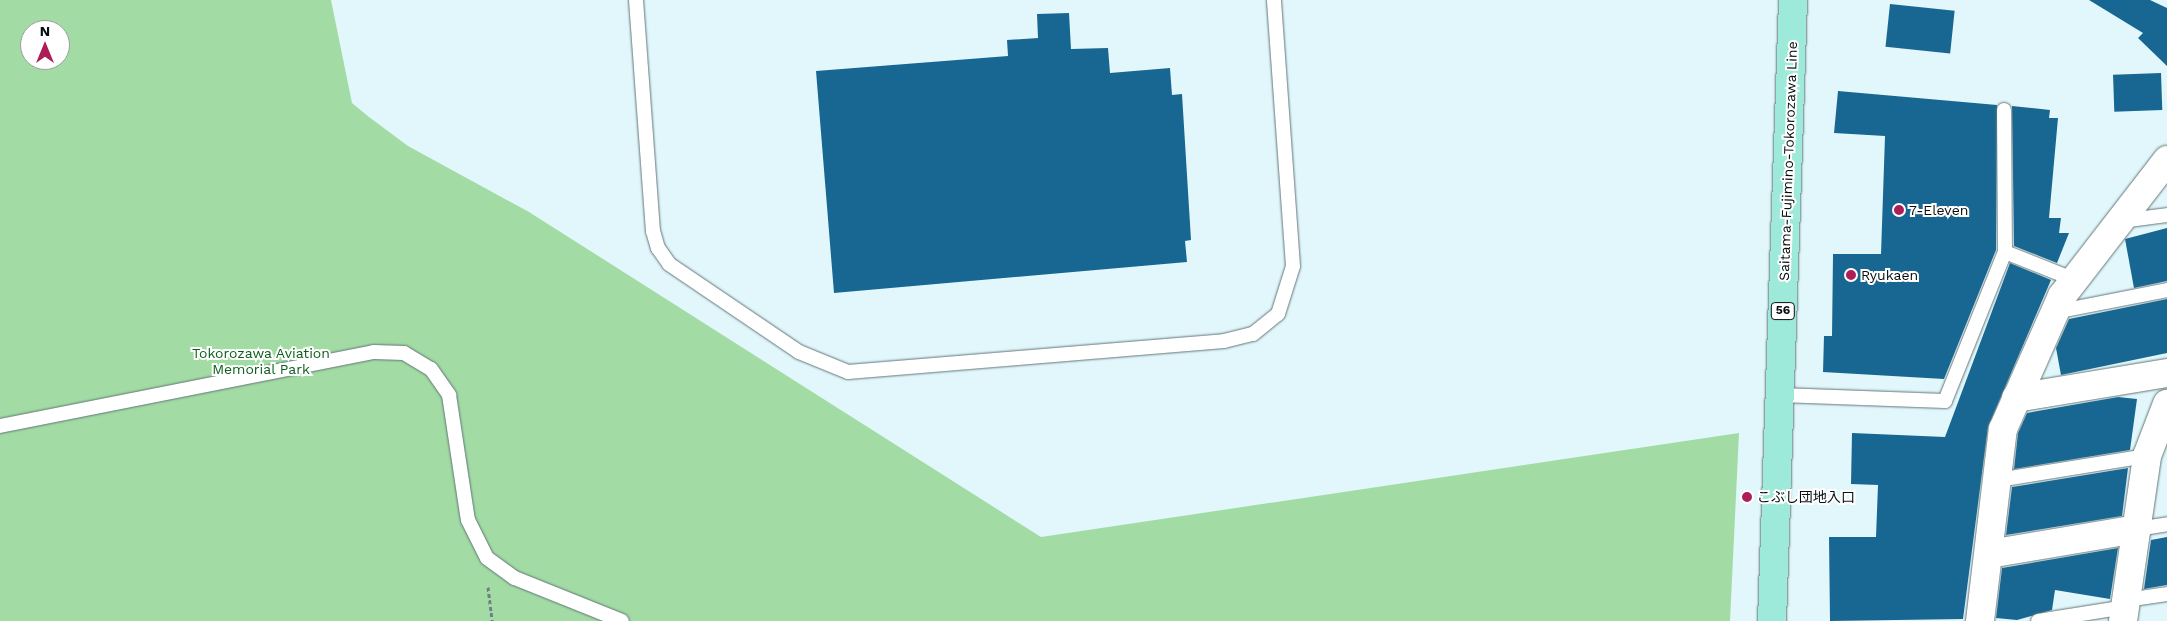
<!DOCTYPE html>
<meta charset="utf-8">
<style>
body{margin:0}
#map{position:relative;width:2167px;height:621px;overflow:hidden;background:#e2f7fb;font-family:"Work Sans","Noto Sans JP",sans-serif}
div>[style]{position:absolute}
.green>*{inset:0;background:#a2dca4}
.building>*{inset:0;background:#186792;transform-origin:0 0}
.path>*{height:3px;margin-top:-1.5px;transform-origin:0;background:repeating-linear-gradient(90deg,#717f82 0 4px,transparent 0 6.5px)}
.roads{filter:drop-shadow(0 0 1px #637679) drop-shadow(0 0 1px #637679)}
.lane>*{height:14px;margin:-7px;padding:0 7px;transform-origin:7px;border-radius:7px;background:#fff}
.street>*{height:28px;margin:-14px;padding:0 14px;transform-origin:14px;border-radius:14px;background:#fff}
.primary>*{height:28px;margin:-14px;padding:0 14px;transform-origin:14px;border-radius:14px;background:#9deada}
.dots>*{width:14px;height:14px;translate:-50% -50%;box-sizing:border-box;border:2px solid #fff;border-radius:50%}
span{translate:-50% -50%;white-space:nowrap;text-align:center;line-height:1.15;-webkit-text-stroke:4px #fff;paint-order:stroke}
.shield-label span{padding:1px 4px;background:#fff;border:1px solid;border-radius:4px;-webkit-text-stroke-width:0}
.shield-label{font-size:12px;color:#070e10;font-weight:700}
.street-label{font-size:14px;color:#070e10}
.poi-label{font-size:14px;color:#070e10}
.left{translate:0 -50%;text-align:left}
.park-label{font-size:14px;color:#0b5e1c}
.north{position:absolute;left:20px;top:20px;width:50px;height:50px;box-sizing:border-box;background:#fff;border:1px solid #9c9f9f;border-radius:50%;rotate:0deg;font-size:14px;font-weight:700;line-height:20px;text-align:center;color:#070e10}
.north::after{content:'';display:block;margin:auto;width:18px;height:22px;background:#ad1e58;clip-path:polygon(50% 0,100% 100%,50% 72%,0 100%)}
</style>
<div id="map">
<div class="green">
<div style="clip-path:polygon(evenodd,0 0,331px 0,352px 103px,369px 117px,408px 146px,529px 212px,1041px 537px,1739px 433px,1730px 621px,0 621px,0 0,30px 30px,60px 30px,60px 60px,30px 60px,30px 30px)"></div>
</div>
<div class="building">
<div style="clip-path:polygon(2089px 0,2150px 0,2167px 8px,2167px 66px,2138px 38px,2143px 33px)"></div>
<div style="left:1890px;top:4px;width:65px;height:43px;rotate:6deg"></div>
<div style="clip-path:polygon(1069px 13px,1071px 49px,1108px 48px,1110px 73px,1170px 68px,1172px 95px,1182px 94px,1191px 240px,1185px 241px,1187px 262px,834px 293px,816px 71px,1008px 56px,1007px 40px,1038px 38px,1037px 14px)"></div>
<div style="left:2161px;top:73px;width:37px;height:48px;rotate:88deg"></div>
<div style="clip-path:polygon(1838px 91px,1997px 105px,1996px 250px,1944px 379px,1823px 372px,1824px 336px,1832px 336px,1833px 254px,1881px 254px,1885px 136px,1834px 133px)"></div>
<div style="clip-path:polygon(2012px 106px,2050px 110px,2049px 118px,2058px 118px,2049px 218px,2061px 218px,2059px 233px,2069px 233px,2057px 263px,2014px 246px)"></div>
<div style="clip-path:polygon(2167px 228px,2167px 281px,2134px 288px,2125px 239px)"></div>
<div style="clip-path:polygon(2010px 263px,2051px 280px,1988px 427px,1963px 619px,1830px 621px,1829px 537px,1876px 537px,1878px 485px,1851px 484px,1852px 433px,1945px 437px)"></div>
<div style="clip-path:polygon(2167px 299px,2167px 353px,2061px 375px,2056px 348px,2069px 319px)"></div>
<div style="clip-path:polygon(2118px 397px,2137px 399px,2130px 450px,2014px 469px,2018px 433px,2027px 413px)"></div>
<div style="clip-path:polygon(2128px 468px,2122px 516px,2006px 535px,2012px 487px)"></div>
<div style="clip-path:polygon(2167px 537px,2167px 585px,2144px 589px,2151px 540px)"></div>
<div style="clip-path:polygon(2118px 548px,2110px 599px,2055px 590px,2052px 610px,2017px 620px,1996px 618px,2002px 568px)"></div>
</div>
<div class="path">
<div style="left:488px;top:587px;width:34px;rotate:83deg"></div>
</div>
<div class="roads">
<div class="lane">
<div style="left:636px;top:0;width:232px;rotate:85.8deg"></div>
<div style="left:653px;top:231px;width:18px;rotate:74deg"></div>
<div style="left:658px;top:248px;width:19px;rotate:55deg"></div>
<div style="left:669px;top:264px;width:157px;rotate:34.1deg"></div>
<div style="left:799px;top:352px;width:53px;rotate:22.2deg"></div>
<div style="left:848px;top:372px;width:377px;rotate:-4.7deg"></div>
<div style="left:1224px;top:341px;width:30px;rotate:-14deg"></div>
<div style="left:1253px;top:334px;width:32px;rotate:-39deg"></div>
<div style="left:1278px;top:314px;width:50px;rotate:-72.6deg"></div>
<div style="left:1293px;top:266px;width:267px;rotate:-94.1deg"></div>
<div style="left:2121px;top:221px;width:46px;rotate:-7.4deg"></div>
<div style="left:2005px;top:252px;width:73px;rotate:21.7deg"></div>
<div style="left:2055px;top:312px;width:114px;rotate:-11.1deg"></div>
<div style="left:1780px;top:395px;width:165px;rotate:2.1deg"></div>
<div style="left:1945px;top:401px;width:161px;rotate:-68.1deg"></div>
<div style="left:2005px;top:252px;width:142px;rotate:-90.4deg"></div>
<div style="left:0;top:426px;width:381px;rotate:-11.2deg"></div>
<div style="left:374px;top:352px;width:30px;rotate:2deg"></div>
<div style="left:404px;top:353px;width:31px;rotate:31deg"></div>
<div style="left:431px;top:369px;width:32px;rotate:55deg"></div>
<div style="left:449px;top:395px;width:126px;rotate:81.4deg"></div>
<div style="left:468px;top:520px;width:42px;rotate:63.4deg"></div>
<div style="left:487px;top:558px;width:34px;rotate:36deg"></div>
<div style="left:515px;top:578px;width:115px;rotate:21.9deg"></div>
<div style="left:1998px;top:480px;width:151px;rotate:-9.2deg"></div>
<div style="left:2137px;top:529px;width:30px;rotate:-9deg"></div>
<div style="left:2126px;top:600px;width:41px;rotate:-8.3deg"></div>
<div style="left:2038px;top:621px;width:88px;rotate:-9.1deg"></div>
</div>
<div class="street">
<div style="left:2016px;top:398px;width:153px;rotate:-9.4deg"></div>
<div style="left:1989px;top:554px;width:150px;rotate:-9.6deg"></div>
<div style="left:1980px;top:621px;width:193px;rotate:-83.2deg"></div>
<div style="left:2003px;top:429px;width:145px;rotate:-66.1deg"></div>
<div style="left:2062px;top:296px;width:172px;rotate:-52.3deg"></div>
<div style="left:2123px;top:621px;width:167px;rotate:-81.7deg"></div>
<div style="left:2147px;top:456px;width:56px;rotate:-69deg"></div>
</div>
<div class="primary">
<div style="left:1772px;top:621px;width:621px;rotate:-88.06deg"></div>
</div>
</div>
<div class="dots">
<div style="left:1899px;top:210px;background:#ad1e58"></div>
<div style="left:1851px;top:275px;background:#ad1e58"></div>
<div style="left:1747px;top:497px;background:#ad1e58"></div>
</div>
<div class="shield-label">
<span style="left:1783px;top:311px">56</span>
</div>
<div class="street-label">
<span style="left:1788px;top:161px;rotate:-88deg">Saitama-Fujimino-Tokorozawa Line</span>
</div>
<div class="poi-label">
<span class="left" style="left:1909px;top:210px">7-Eleven</span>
<span class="left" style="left:1861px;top:275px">Ryukaen</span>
<span class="left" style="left:1757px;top:497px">こぶし団地入口</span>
</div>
<div class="park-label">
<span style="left:261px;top:361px">Tokorozawa Aviation<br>Memorial Park</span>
</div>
<div class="north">N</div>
</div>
